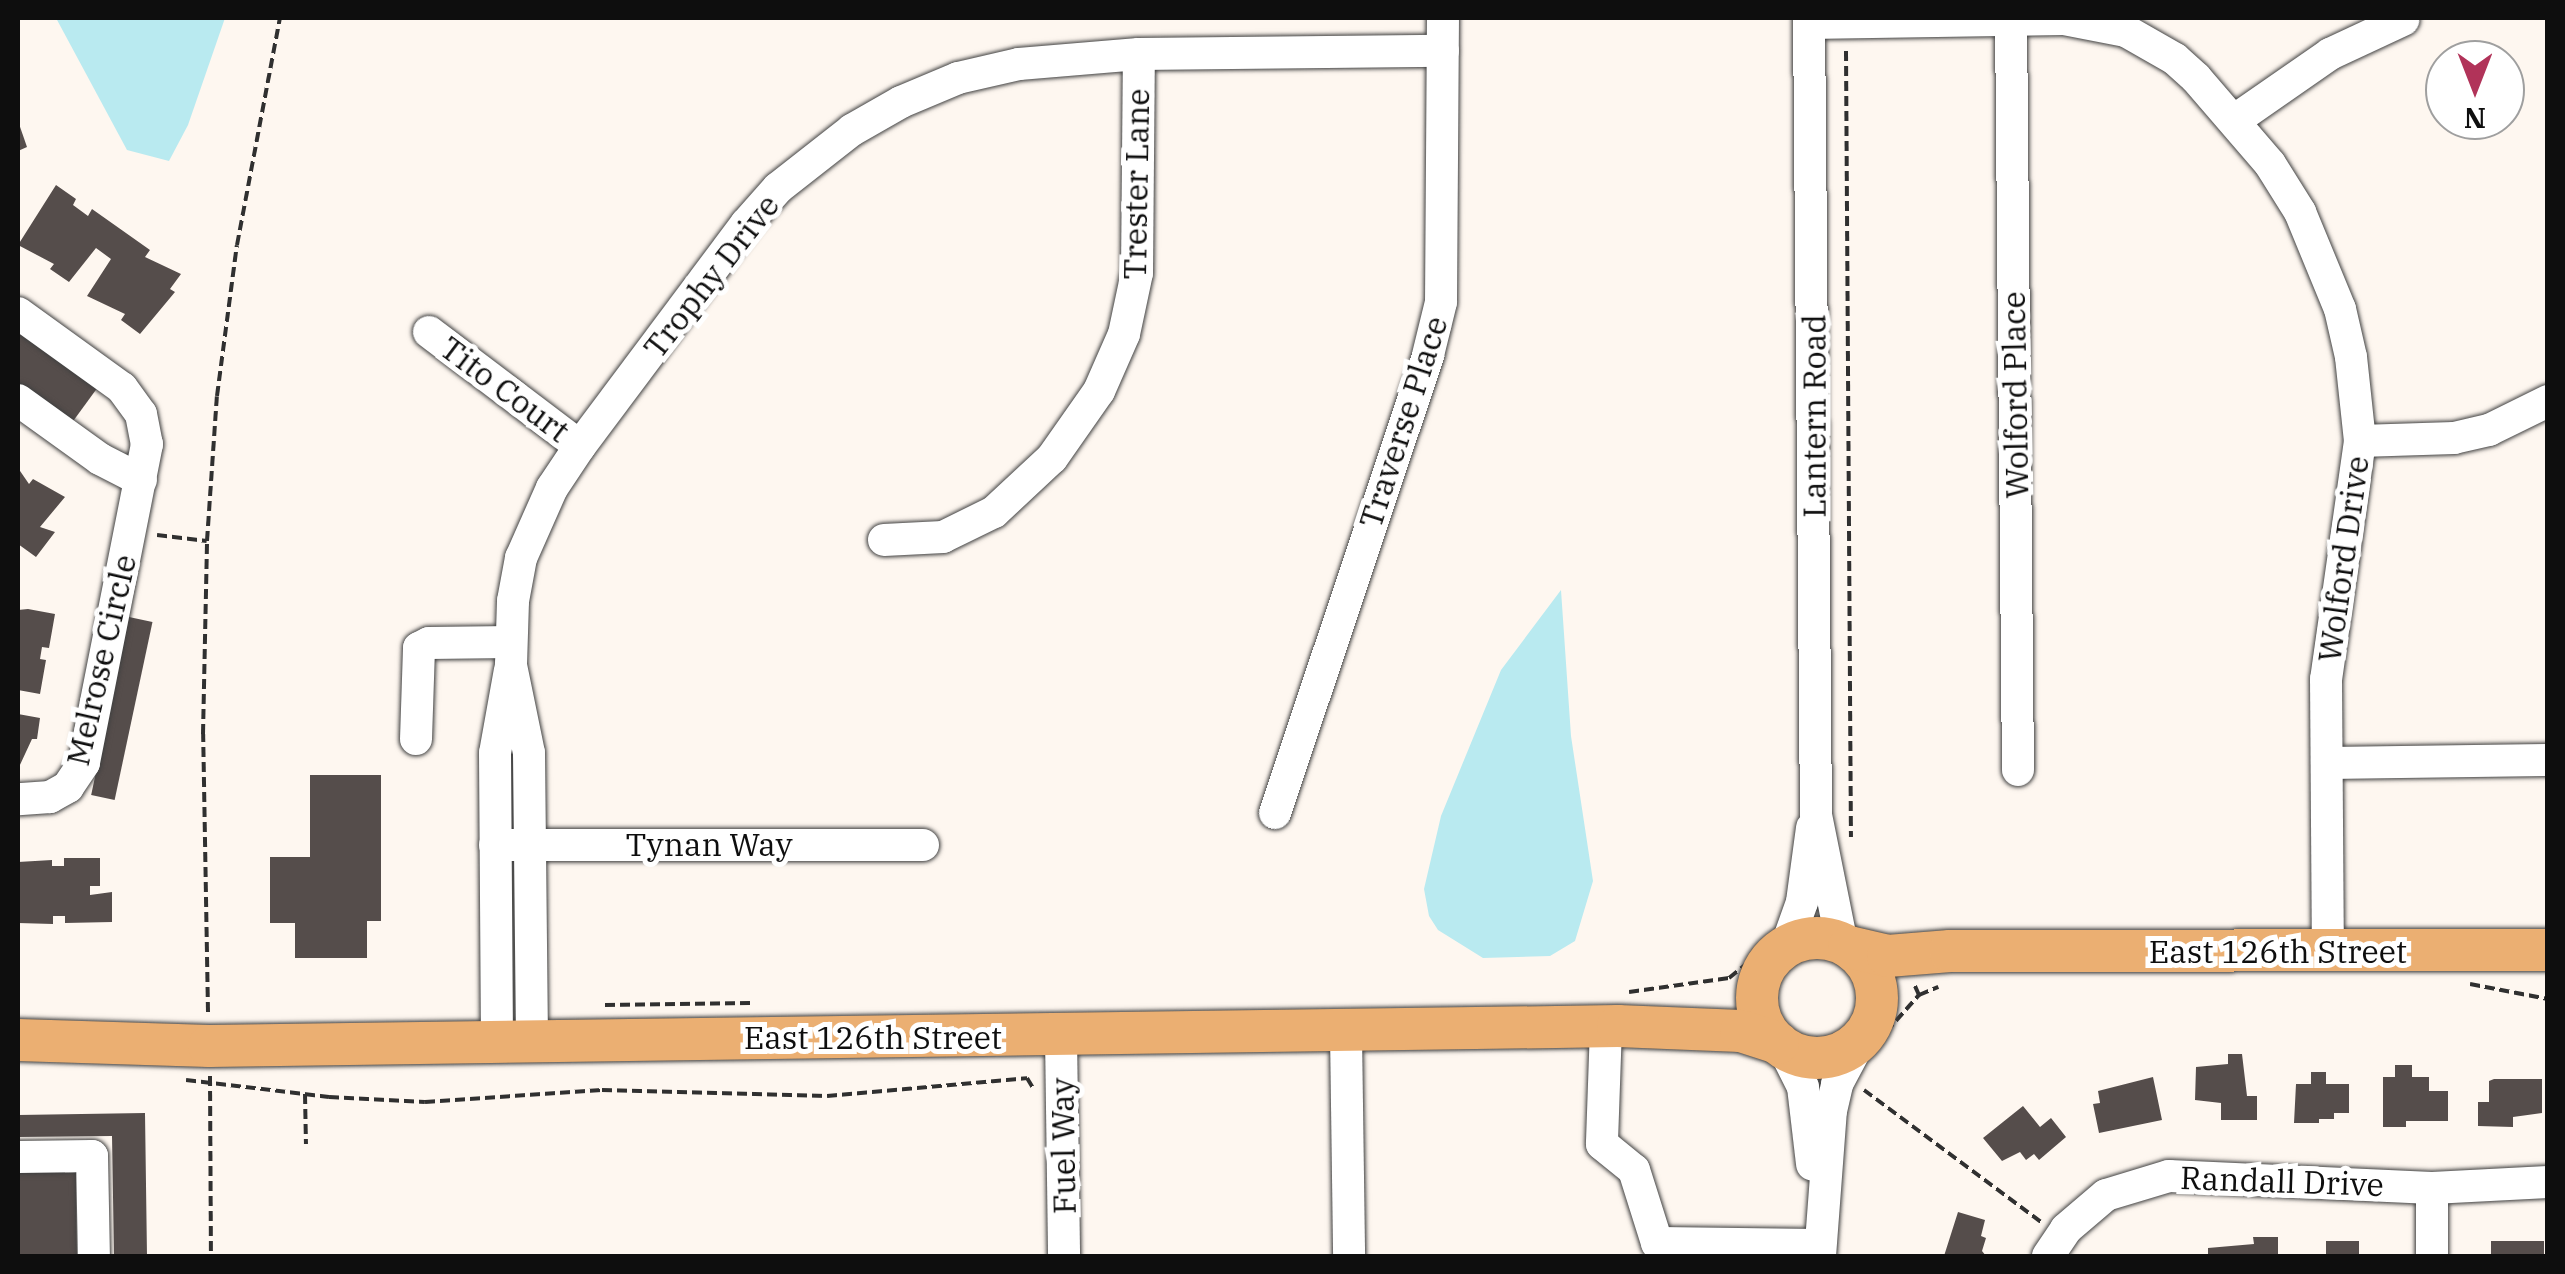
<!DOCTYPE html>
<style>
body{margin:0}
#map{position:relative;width:2565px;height:1274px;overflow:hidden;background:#fef7f0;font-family:"IBM Plex Serif",serif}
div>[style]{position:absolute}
.water>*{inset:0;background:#b9eaf0}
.building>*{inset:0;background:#554d4b;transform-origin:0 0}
.path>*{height:4px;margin-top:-2px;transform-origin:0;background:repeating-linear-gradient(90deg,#303030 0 10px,transparent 0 15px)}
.roads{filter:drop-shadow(0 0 2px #414141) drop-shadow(0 0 2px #414141)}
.minor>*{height:32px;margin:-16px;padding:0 16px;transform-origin:16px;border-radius:16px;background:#fff}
.major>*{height:42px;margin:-21px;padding:0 21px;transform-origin:21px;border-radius:21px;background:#ebaf72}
.major>.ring{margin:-21px;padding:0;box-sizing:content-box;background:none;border:42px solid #ebaf72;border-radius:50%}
span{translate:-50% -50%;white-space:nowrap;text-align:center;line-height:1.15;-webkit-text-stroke:10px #fff;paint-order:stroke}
.street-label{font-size:32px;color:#0e0e0e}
.frame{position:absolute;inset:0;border:20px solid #0e0e0e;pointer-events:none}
.north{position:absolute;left:2425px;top:40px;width:100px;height:100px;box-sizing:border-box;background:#fff;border:2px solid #9f9f9f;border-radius:50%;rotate:180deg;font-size:28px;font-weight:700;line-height:40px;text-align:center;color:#0e0e0e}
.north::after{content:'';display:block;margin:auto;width:35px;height:45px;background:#b13359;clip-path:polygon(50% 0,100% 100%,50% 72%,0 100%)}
</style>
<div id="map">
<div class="water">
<div style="clip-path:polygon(56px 18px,225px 18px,188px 125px,169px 161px,127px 150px)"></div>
<div style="clip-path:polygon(1561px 590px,1571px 736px,1593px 881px,1575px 941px,1550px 956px,1483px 958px,1438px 930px,1429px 916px,1424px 889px,1441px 816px,1501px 670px)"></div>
</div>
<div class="building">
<div style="clip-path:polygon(18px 121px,27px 147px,18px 151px)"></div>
<div style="clip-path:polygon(56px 185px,76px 199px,73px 205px,88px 216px,92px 209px,150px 250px,145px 257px,181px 274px,170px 289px,175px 292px,140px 334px,121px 320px,125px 314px,87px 296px,111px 259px,96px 248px,69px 282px,50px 269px,54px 264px,18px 245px)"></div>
<div style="clip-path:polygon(18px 330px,98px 387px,71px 424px,18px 386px)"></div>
<div style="clip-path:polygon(18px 468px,29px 484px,33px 479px,65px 497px,40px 527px,55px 532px,36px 557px,18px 544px)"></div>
<div style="clip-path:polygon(28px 609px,55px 614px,49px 648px,42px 647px,40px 659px,46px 660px,40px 694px,18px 690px,18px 610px)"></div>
<div style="left:129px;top:617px;width:24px;height:182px;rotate:12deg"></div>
<div style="clip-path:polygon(18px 714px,40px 718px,37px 739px,32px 739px,19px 767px)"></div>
<div style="clip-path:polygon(310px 775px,381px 775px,381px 921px,367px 921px,367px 958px,295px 958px,295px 923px,270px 923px,270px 857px,310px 857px)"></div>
<div style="clip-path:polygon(64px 858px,100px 858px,100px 886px,90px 886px,90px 895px,112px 892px,112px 922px,65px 923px,65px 916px,53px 916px,53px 924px,18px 923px,18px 862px,52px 860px,52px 866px,64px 866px)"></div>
<div style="clip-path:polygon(2228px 1054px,2242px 1054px,2247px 1096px,2257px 1096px,2257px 1120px,2221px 1120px,2221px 1103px,2195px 1100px,2196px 1067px,2228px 1064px)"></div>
<div style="clip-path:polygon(2395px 1065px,2412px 1065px,2412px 1077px,2429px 1077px,2429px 1091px,2448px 1091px,2448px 1121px,2406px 1121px,2406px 1127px,2383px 1127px,2383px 1077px,2395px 1077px)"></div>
<div style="clip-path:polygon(2311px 1072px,2326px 1072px,2326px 1084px,2349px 1084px,2349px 1113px,2334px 1113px,2334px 1119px,2319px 1119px,2319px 1123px,2294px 1123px,2296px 1084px,2311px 1084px)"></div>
<div style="clip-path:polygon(2153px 1077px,2162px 1120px,2099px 1133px,2093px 1104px,2100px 1103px,2098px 1091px)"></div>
<div style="clip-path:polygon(2494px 1079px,2542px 1079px,2542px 1113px,2513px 1117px,2513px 1127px,2478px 1126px,2478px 1102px,2489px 1102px,2489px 1081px)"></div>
<div style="clip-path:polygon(2023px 1106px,2040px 1127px,2051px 1118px,2066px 1137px,2039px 1160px,2034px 1154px,2026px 1160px,2020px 1152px,2002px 1161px,1983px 1138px)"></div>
<div style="clip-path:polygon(145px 1113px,147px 1256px,114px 1256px,112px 1136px,18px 1137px,18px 1115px)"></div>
<div style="clip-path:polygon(65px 1164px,65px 1173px,76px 1173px,77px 1256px,18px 1256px,18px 1165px)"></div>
<div style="clip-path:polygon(1958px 1212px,1985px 1220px,1981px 1236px,1986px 1238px,1982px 1251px,1986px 1256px,1944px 1256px)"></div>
<div style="clip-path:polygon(2253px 1237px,2278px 1237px,2278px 1256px,2208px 1256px,2208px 1248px,2254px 1244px)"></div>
<div style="left:2326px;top:1241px;width:33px;height:15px"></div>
<div style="left:2544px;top:1241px;width:14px;height:53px;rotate:90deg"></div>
</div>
<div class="path">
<div style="left:1846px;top:51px;width:786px;rotate:89.64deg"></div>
<div style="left:157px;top:535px;width:50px;rotate:6.8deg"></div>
<div style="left:2470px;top:984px;width:79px;rotate:10.9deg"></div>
<div style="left:1629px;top:992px;width:101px;rotate:-8deg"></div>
<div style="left:1729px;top:978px;width:38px;rotate:-39deg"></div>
<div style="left:1919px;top:995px;width:21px;rotate:-23deg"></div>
<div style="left:605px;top:1005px;width:145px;rotate:-0.8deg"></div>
<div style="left:208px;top:1012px;width:278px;rotate:-91deg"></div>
<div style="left:203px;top:734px;width:193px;rotate:-88.8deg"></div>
<div style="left:207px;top:541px;width:145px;rotate:-86.1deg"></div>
<div style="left:217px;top:396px;width:152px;rotate:-82.5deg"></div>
<div style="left:237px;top:245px;width:231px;rotate:-79.3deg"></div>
<div style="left:1886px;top:1032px;width:50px;rotate:-48.3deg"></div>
<div style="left:1919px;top:995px;width:10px;rotate:-114deg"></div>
<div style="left:210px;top:1076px;width:180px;rotate:89.7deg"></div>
<div style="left:186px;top:1080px;width:144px;rotate:6.8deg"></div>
<div style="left:329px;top:1097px;width:96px;rotate:3deg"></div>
<div style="left:425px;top:1102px;width:177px;rotate:-3.9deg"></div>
<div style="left:602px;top:1090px;width:225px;rotate:1.5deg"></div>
<div style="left:827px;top:1096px;width:201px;rotate:-5.1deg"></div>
<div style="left:1027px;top:1078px;width:12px;rotate:59deg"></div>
<div style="left:1864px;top:1090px;width:221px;rotate:36.7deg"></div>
<div style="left:305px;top:1094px;width:50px;rotate:88.9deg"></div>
</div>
<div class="roads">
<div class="minor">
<div style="left:1809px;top:18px;width:797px;rotate:89.5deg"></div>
<div style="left:1816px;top:815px;width:132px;rotate:78.6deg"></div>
<div style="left:2011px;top:18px;width:752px;rotate:89.47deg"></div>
<div style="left:1809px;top:23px;width:255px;rotate:-0.9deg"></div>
<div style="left:2064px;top:19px;width:63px;rotate:11deg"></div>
<div style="left:2126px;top:31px;width:56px;rotate:29.7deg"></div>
<div style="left:2175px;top:59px;width:28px;rotate:42deg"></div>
<div style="left:2196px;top:78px;width:113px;rotate:49.3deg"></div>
<div style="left:2270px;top:164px;width:57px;rotate:58deg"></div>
<div style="left:2300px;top:212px;width:105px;rotate:67.6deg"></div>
<div style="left:2340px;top:309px;width:49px;rotate:77.1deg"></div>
<div style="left:2351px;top:357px;width:84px;rotate:83.9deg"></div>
<div style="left:2360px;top:441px;width:240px;rotate:98.1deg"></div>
<div style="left:2326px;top:679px;width:271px;rotate:89.6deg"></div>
<div style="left:2235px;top:120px;width:116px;rotate:-34.8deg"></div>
<div style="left:2330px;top:54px;width:81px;rotate:-25deg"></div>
<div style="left:18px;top:313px;width:128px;rotate:35.8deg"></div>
<div style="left:122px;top:388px;width:32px;rotate:54deg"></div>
<div style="left:141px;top:414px;width:31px;rotate:79deg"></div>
<div style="left:147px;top:444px;width:325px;rotate:101.2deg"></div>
<div style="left:84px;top:763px;width:29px;rotate:124deg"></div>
<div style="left:68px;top:787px;width:21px;rotate:151deg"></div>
<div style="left:50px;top:797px;width:32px;rotate:176deg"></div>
<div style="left:429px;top:332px;width:189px;rotate:37.1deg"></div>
<div style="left:18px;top:400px;width:101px;rotate:35.7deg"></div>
<div style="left:100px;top:459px;width:46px;rotate:27.1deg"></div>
<div style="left:2360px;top:441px;width:94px;rotate:-1.8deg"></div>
<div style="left:2454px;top:438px;width:36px;rotate:-13deg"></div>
<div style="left:2489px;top:430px;width:66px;rotate:-26.2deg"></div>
<div style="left:884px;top:540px;width:59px;rotate:-2.9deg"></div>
<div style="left:943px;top:537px;width:57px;rotate:-26.1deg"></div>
<div style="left:994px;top:512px;width:79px;rotate:-43deg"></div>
<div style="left:1052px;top:458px;width:82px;rotate:-55deg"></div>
<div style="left:1099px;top:391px;width:62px;rotate:-66.3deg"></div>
<div style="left:1124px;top:334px;width:62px;rotate:-78deg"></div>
<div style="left:1137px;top:273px;width:219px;rotate:-89.5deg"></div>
<div style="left:416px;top:739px;width:91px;rotate:-88.1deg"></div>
<div style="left:419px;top:648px;width:11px;rotate:-27deg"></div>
<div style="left:429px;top:643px;width:82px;rotate:-0.7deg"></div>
<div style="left:2327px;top:763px;width:221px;rotate:-0.8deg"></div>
<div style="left:1275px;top:813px;width:483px;rotate:-71.5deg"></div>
<div style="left:1428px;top:355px;width:55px;rotate:-76.2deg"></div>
<div style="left:1441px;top:302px;width:284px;rotate:-89.6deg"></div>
<div style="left:495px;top:845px;width:428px"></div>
<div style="left:1786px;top:947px;width:48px;rotate:-70.4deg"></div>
<div style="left:1802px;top:902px;width:75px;rotate:-82.3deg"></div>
<div style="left:1606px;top:1027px;width:117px;rotate:92deg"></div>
<div style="left:1602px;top:1144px;width:41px;rotate:39.1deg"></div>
<div style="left:1634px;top:1170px;width:77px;rotate:72.5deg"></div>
<div style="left:1657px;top:1243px;width:163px;rotate:0.7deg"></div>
<div style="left:1346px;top:1033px;width:223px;rotate:89.2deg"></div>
<div style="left:1061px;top:1036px;width:220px;rotate:89.2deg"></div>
<div style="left:532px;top:1040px;width:287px;rotate:-90.6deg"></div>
<div style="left:529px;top:753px;width:90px;rotate:-101.6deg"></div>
<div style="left:511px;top:665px;width:64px;rotate:-88.2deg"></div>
<div style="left:513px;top:601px;width:44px;rotate:-79.5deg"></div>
<div style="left:521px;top:558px;width:77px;rotate:-66.1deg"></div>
<div style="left:552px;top:488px;width:50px;rotate:-56.3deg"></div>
<div style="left:580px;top:446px;width:277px;rotate:-53.2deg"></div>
<div style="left:746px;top:224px;width:48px;rotate:-48.4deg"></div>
<div style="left:778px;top:188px;width:94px;rotate:-38.1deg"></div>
<div style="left:852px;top:130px;width:56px;rotate:-29.7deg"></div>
<div style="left:901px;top:102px;width:62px;rotate:-22.8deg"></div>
<div style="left:958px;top:78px;width:63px;rotate:-12.9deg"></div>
<div style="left:1019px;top:64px;width:120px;rotate:-4.8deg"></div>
<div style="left:1139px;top:54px;width:304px;rotate:-0.6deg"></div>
<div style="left:497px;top:1041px;width:288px;rotate:-90.4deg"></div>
<div style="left:495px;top:753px;width:84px;rotate:-79.8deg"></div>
<div style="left:1784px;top:1049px;width:42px;rotate:63.4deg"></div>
<div style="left:1803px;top:1087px;width:78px;rotate:83.3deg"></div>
<div style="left:18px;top:1157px;width:74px;rotate:-0.8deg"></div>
<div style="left:92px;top:1156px;width:100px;rotate:88.9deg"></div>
<div style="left:2432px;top:1188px;width:68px;rotate:90deg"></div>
<div style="left:1820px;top:1256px;width:145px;rotate:-85.7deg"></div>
<div style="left:1831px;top:1111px;width:28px;rotate:-77deg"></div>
<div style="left:1837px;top:1084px;width:51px;rotate:-61.9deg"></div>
<div style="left:2048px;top:1256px;width:32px;rotate:-56deg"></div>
<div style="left:2066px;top:1229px;width:52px;rotate:-40.4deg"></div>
<div style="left:2106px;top:1195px;width:66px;rotate:-16.8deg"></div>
<div style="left:2169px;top:1176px;width:263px;rotate:2.6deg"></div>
<div style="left:2432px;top:1188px;width:116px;rotate:-3deg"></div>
</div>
<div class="major">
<div class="ring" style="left:1757px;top:938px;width:78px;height:78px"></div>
<div style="left:1849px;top:947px;width:40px;rotate:13deg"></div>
<div style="left:1888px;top:956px;width:62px;rotate:-4.6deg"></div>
<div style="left:1950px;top:951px;width:598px;rotate:-0.1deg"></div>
<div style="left:18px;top:1040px;width:191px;rotate:1.8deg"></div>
<div style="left:209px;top:1046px;width:1409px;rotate:-0.81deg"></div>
<div style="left:1618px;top:1026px;width:123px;rotate:2.3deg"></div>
<div style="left:1741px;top:1031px;width:39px;rotate:18deg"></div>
</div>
</div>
<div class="street-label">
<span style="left:1136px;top:184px;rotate:-89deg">Trester Lane</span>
<span style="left:711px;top:276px;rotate:-52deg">Trophy Drive</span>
<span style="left:505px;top:389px;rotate:37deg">Tito Court</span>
<span style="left:2015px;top:395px;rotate:-91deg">Wolford Place</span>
<span style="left:1814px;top:416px;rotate:-90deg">Lantern Road</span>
<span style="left:1403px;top:422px;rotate:-72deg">Traverse Place</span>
<span style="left:2343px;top:559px;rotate:-82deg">Wolford Drive</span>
<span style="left:101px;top:660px;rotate:-77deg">Melrose Circle</span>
<span style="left:709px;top:844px">Tynan Way</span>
<span style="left:2278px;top:951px">East 126th Street</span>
<span style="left:873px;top:1037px">East 126th Street</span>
<span style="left:1063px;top:1146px;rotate:-91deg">Fuel Way</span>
<span style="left:2282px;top:1181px;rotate:2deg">Randall Drive</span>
</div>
<div class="frame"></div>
<div class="north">N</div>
</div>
